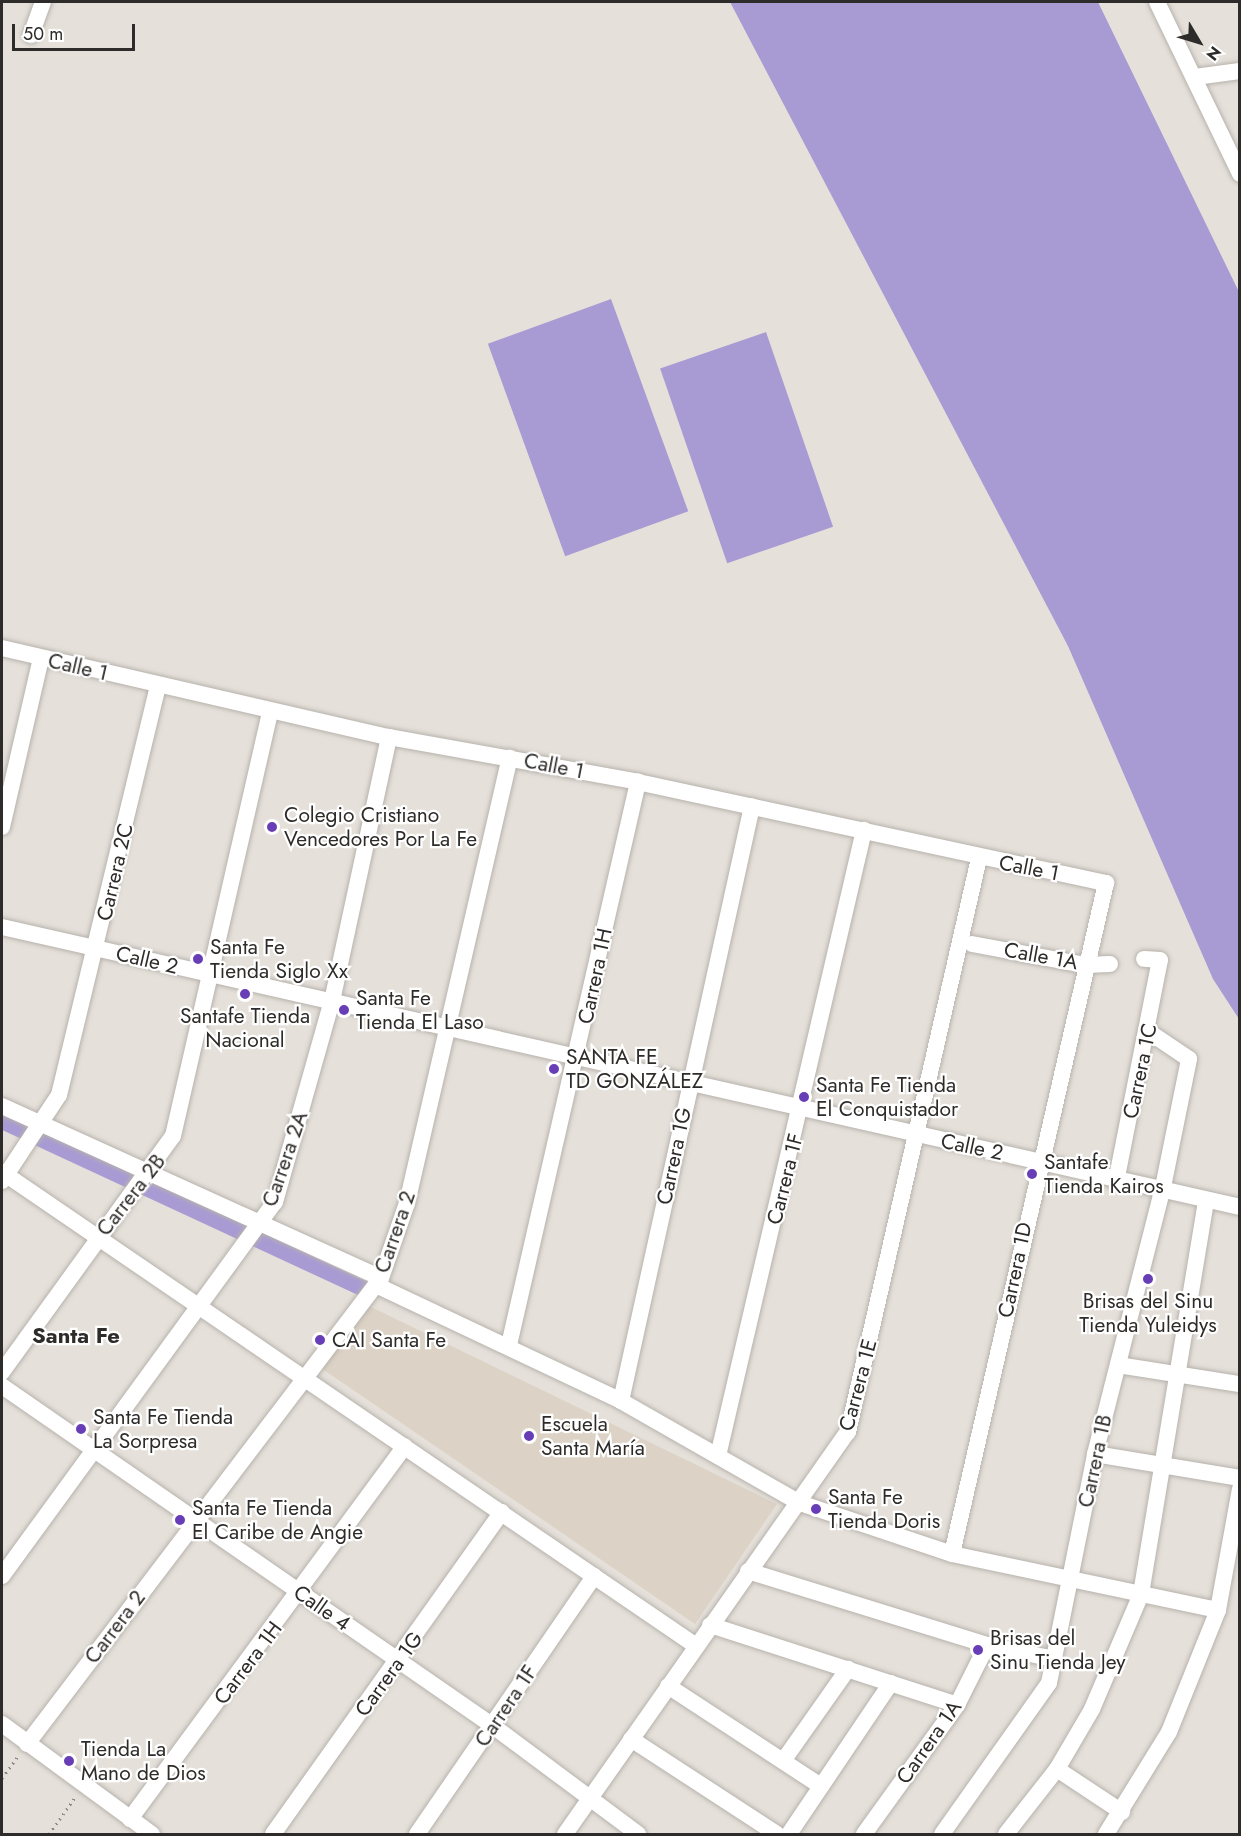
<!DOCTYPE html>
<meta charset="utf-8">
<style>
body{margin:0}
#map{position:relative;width:1241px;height:1836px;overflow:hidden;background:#e5e0da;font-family:Jost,sans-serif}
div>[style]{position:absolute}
.built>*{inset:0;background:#dcd3c6}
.water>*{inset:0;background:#a89bd4;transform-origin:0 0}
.canal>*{height:16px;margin:-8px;padding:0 8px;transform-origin:8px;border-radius:8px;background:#a89bd4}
.path>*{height:3px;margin-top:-1.5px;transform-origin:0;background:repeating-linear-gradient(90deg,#8c8884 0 1.5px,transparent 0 6px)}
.roads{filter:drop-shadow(0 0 2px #b7b2ac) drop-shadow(0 0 2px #b7b2ac)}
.minor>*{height:16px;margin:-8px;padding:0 8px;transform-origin:8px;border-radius:8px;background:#fff}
.dots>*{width:16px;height:16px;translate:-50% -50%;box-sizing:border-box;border:3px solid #fff;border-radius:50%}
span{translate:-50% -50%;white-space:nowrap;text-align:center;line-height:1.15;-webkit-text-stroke:4.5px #fff;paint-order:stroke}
.street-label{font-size:21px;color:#2e2c2a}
.poi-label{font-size:21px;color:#2e2c2a}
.left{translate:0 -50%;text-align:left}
.neighbourhood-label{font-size:22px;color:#2e2c2a;font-weight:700}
.frame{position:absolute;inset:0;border:3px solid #2e2c2a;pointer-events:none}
.north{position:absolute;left:1169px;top:12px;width:60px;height:60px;-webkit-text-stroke:4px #fff;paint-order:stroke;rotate:128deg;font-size:16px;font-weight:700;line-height:24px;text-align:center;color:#2e2c2a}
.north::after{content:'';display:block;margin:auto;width:21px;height:27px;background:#2e2c2a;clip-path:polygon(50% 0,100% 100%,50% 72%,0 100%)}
.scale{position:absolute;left:12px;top:24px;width:123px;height:27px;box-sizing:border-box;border:3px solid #2e2c2a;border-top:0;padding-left:8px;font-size:18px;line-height:21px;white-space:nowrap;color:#2e2c2a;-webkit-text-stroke:4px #fff;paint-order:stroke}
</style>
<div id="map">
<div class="built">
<div style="clip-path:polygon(365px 1304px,777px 1504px,695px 1624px,321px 1368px)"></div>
</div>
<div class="water">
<div style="clip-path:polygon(730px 2px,1098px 2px,1239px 292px,1239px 1019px,1213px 979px,1068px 646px)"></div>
<div style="left:611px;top:299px;width:226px;height:131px;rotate:70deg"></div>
<div style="left:766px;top:332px;width:206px;height:112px;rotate:71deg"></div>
</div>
<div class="canal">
<div style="left:2px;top:1121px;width:401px;rotate:24.9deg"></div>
</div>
<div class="path">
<div style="left:2px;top:1778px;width:29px;rotate:-54deg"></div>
<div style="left:49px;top:1834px;width:47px;rotate:-54.6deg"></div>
</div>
<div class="roads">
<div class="minor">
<div style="left:1157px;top:2px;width:191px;rotate:64.2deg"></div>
<div style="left:31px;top:35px;width:35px;rotate:-70deg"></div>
<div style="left:1195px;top:77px;width:45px;rotate:-7.6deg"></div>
<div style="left:2px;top:648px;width:397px;rotate:13deg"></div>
<div style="left:389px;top:737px;width:253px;rotate:10.2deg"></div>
<div style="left:638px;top:782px;width:479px;rotate:12.2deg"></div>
<div style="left:1106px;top:883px;width:688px;rotate:102.93deg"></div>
<div style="left:2px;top:827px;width:173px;rotate:-77deg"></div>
<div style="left:2px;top:927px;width:1269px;rotate:12.74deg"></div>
<div style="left:972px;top:944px;width:114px;rotate:10.6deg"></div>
<div style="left:1084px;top:965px;width:26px;rotate:-2deg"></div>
<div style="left:2px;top:1106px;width:416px;rotate:24.4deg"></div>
<div style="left:2px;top:1172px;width:840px;rotate:34.33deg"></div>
<div style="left:2px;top:1181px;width:103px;rotate:-56.5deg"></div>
<div style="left:59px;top:1095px;width:421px;rotate:-76.4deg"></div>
<div style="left:1116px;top:1182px;width:226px;rotate:-78.8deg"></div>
<div style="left:1160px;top:960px;width:16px;rotate:-176deg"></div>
<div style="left:376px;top:1285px;width:271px;rotate:25.3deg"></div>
<div style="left:621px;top:1401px;width:206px;rotate:29.7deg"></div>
<div style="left:800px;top:1503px;width:160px;rotate:18.5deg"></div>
<div style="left:952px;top:1554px;width:272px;rotate:11.9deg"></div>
<div style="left:509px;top:1345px;width:578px;rotate:-77.09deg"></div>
<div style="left:1118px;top:1365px;width:123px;rotate:8.9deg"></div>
<div style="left:2px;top:1372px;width:291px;rotate:-54.1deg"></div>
<div style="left:173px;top:1136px;width:436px;rotate:-77.1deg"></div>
<div style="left:2px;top:1386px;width:597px;rotate:34.7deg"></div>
<div style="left:493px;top:1726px;width:181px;rotate:36.7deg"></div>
<div style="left:621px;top:1401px;width:609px;rotate:-77.58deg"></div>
<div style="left:1095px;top:1454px;width:147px;rotate:9.4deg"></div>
<div style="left:718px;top:1456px;width:643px;rotate:-76.87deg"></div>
<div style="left:748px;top:1571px;width:250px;rotate:17.2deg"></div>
<div style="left:987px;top:1645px;width:68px;rotate:11.8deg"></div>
<div style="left:2px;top:1576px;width:463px;rotate:-53.9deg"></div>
<div style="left:275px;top:1202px;width:209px;rotate:-74.2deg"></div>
<div style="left:332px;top:1001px;width:270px;rotate:-77.8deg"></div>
<div style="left:710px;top:1625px;width:260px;rotate:17.9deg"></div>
<div style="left:668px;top:1686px;width:183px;rotate:33.2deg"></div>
<div style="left:2px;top:1724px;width:186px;rotate:36.3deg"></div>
<div style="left:631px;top:1739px;width:174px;rotate:33.1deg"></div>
<div style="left:27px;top:1744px;width:585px;rotate:-52.78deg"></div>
<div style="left:381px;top:1278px;width:79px;rotate:-70.9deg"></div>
<div style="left:407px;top:1203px;width:457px;rotate:-77deg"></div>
<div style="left:783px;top:1761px;width:113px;rotate:-54.8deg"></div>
<div style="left:1057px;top:1769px;width:78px;rotate:33.5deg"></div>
<div style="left:130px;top:1819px;width:463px;rotate:-53.6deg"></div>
<div style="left:273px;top:1834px;width:395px;rotate:-54.6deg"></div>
<div style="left:417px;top:1834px;width:313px;rotate:-55.5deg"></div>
<div style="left:565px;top:1834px;width:492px;rotate:-54.9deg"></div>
<div style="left:848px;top:1432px;width:589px;rotate:-77.14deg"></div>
<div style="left:789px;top:1834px;width:182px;rotate:-56deg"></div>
<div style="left:864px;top:1834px;width:159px;rotate:-54.2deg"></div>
<div style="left:957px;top:1705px;width:67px;rotate:-63.4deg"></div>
<div style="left:942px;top:1834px;width:185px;rotate:-54.7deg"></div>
<div style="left:1049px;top:1683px;width:234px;rotate:-78.6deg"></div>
<div style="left:1095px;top:1454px;width:270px;rotate:-75.7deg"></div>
<div style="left:1162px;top:1192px;width:136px;rotate:-78.5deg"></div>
<div style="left:1189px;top:1059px;width:48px;rotate:-146deg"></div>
<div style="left:1006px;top:1834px;width:83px;rotate:-51.9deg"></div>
<div style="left:1057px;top:1769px;width:69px;rotate:-59.7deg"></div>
<div style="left:1092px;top:1709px;width:125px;rotate:-66.9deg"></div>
<div style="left:1141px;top:1594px;width:396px;rotate:-80.6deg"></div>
<div style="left:1106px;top:1834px;width:120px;rotate:-58.3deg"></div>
<div style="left:1169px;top:1732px;width:131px;rotate:-68.1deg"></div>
<div style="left:1218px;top:1610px;width:123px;rotate:-79.7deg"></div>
</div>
</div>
<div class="dots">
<div style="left:272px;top:827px;background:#683eb6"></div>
<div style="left:198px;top:959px;background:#683eb6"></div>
<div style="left:245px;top:994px;background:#683eb6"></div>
<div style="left:344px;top:1010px;background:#683eb6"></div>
<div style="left:554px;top:1069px;background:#683eb6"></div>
<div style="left:804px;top:1097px;background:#683eb6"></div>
<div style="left:1032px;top:1174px;background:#683eb6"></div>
<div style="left:1148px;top:1279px;background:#683eb6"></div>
<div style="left:320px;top:1340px;background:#683eb6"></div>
<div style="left:81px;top:1429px;background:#683eb6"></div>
<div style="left:529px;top:1436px;background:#683eb6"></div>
<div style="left:816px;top:1509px;background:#683eb6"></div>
<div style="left:180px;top:1520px;background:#683eb6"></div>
<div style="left:978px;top:1650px;background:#683eb6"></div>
<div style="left:69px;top:1761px;background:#683eb6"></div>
</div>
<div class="street-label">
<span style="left:78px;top:667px;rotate:13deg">Calle 1</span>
<span style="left:554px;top:766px;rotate:11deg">Calle 1</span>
<span style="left:1029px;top:868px;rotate:11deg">Calle 1</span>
<span style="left:115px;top:872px;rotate:-77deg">Carrera 2C</span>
<span style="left:1041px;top:956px;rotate:10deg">Calle 1A</span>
<span style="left:147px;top:960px;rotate:13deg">Calle 2</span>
<span style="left:595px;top:976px;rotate:-78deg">Carrera 1H</span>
<span style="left:1140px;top:1071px;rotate:-78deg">Carrera 1C</span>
<span style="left:972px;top:1147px;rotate:12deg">Calle 2</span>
<span style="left:674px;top:1156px;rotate:-78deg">Carrera 1G</span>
<span style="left:285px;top:1159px;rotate:-71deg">Carrera 2A</span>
<span style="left:785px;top:1179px;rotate:-76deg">Carrera 1F</span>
<span style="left:131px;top:1195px;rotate:-52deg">Carrera 2B</span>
<span style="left:395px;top:1232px;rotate:-71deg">Carrera 2</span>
<span style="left:1015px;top:1270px;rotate:-78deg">Carrera 1D</span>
<span style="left:858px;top:1385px;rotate:-75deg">Carrera 1E</span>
<span style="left:1095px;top:1461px;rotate:-78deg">Carrera 1B</span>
<span style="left:322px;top:1608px;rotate:35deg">Calle 4</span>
<span style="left:115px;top:1627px;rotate:-53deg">Carrera 2</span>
<span style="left:248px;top:1663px;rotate:-53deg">Carrera 1H</span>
<span style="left:389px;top:1674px;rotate:-54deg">Carrera 1G</span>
<span style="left:506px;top:1706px;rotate:-56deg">Carrera 1F</span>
<span style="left:929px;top:1742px;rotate:-55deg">Carrera 1A</span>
</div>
<div class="poi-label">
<span class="left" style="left:284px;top:827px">Colegio Cristiano<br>Vencedores Por La Fe</span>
<span class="left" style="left:210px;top:959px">Santa Fe<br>Tienda Siglo Xx</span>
<span class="left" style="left:356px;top:1010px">Santa Fe<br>Tienda El Laso</span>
<span style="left:245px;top:1028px">Santafe Tienda<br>Nacional</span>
<span class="left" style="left:566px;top:1069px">SANTA FE<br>TD GONZÁLEZ</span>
<span class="left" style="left:816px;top:1097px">Santa Fe Tienda<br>El Conquistador</span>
<span class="left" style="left:1044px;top:1174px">Santafe<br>Tienda Kairos</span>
<span style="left:1148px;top:1313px">Brisas del Sinu<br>Tienda Yuleidys</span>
<span class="left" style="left:332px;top:1340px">CAI Santa Fe</span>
<span class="left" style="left:93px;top:1429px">Santa Fe Tienda<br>La Sorpresa</span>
<span class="left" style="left:541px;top:1436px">Escuela<br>Santa María</span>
<span class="left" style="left:828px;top:1509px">Santa Fe<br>Tienda Doris</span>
<span class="left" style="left:192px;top:1520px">Santa Fe Tienda<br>El Caribe de Angie</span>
<span class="left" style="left:990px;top:1650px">Brisas del<br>Sinu Tienda Jey</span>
<span class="left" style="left:81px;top:1761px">Tienda La<br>Mano de Dios</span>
</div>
<div class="neighbourhood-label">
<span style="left:76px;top:1336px">Santa Fe</span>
</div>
<div class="frame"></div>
<div class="north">N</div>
<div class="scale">50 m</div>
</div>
